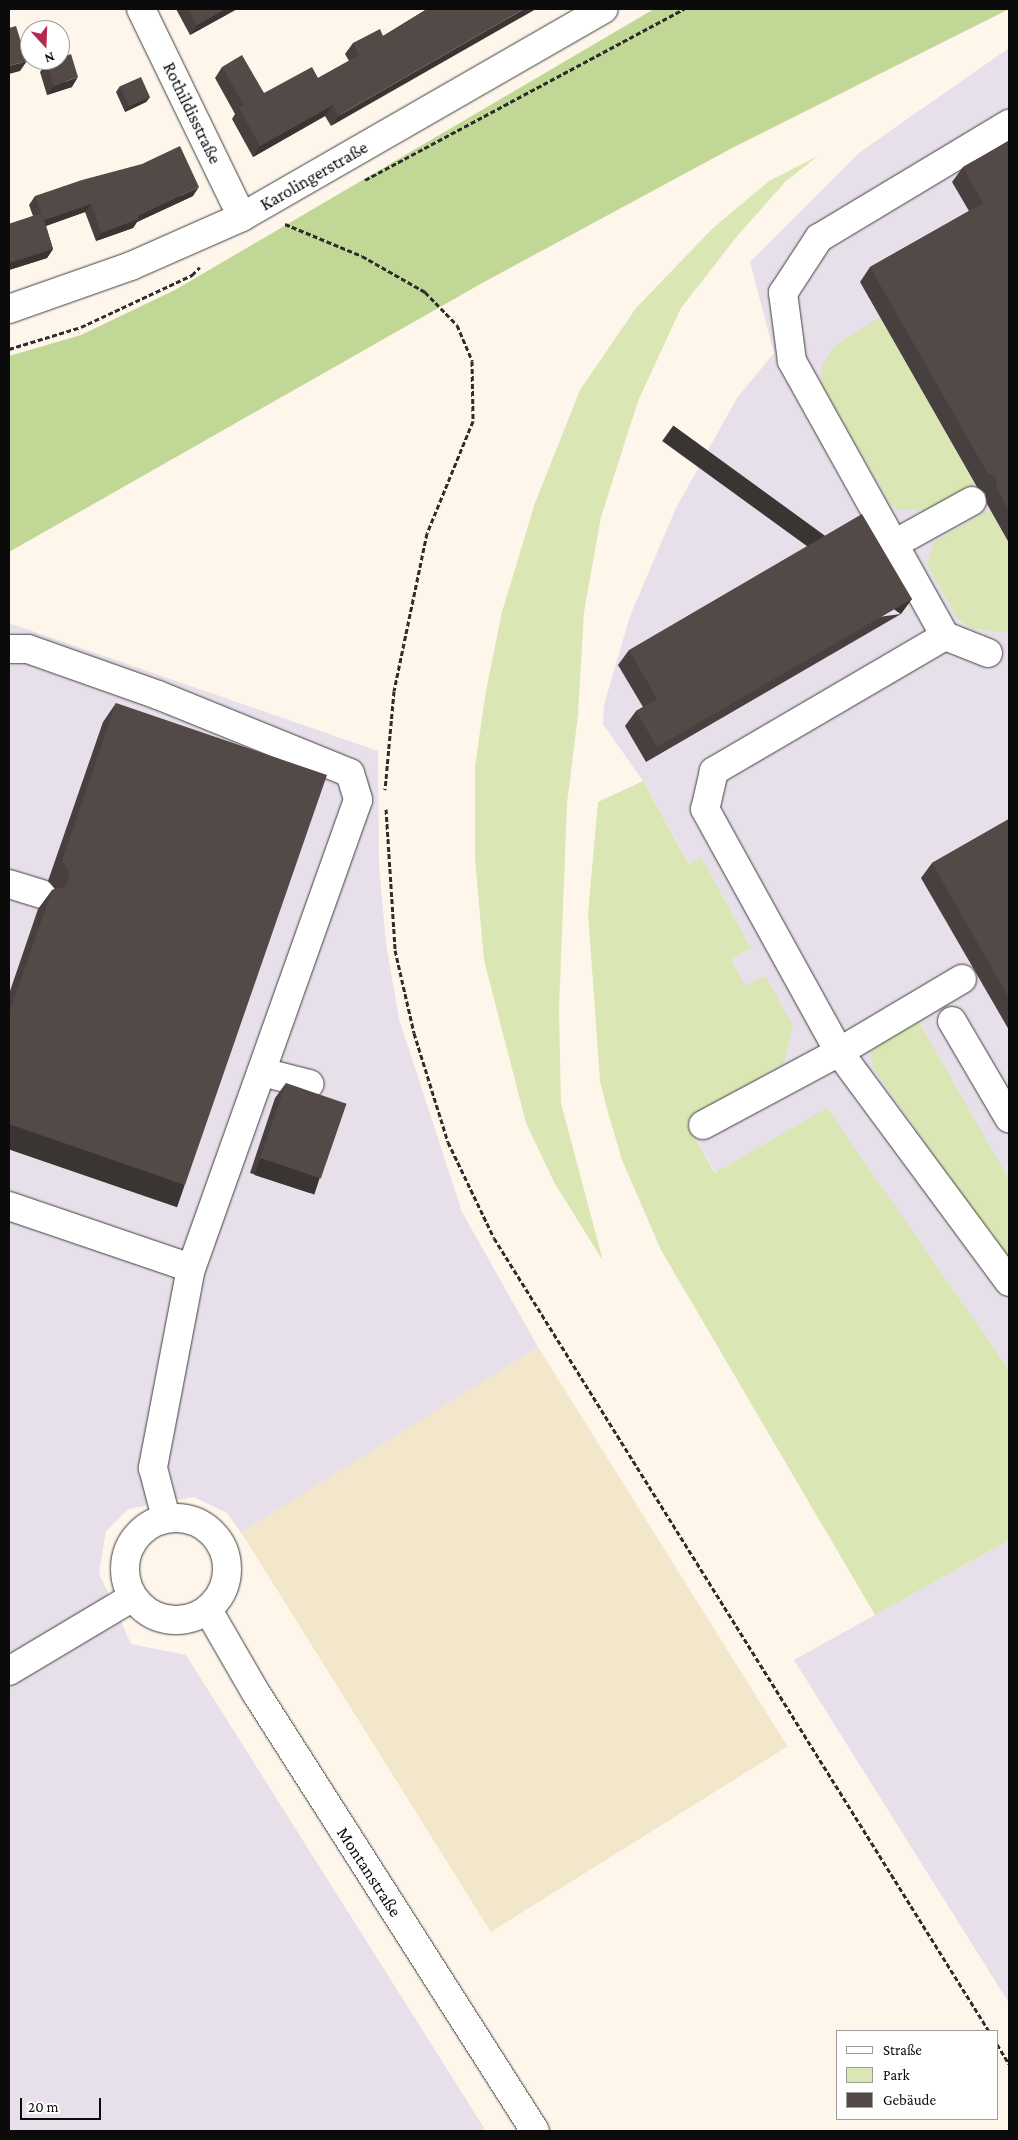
<!DOCTYPE html>
<meta charset="utf-8">
<style>
body{margin:0}
#map{position:relative;width:1018px;height:2140px;overflow:hidden;background:#fef6ea;font-family:"Crimson Pro",serif}
div>[style]{position:absolute}
.industrial>*{inset:0;background:#e7dfea}
.farmland>*{inset:0;background:#f3e7cb;transform-origin:0 0}
.green>*{inset:0;background:#dae7b5}
.forest>*{inset:0;background:#c1d795}
.path>*{height:3px;margin-top:-1.5px;transform-origin:0;background:repeating-linear-gradient(90deg,#2d2d2d 0 5px,transparent 0 7.5px)}
.roads{filter:drop-shadow(0 0 1px #3e3e3e) drop-shadow(0 0 1px #3e3e3e)}
.minor>*{height:28px;margin:-14px;padding:0 14px;transform-origin:14px;border-radius:14px;background:#fff}
.minor>.ring{margin:-14px;padding:0;box-sizing:content-box;background:none;border:28px solid #fff;border-radius:50%}
.wall>*{inset:0;background:#47403e}
.shaded-wall>*{inset:0;background:#3a3432;transform-origin:0 0}
.building>*{inset:0;background:#534a48;transform-origin:0 0}
span{translate:-50% -50%;white-space:nowrap;text-align:center;line-height:1.15;-webkit-text-stroke:5px #fff;paint-order:stroke}
.street-label{font-size:18px;color:#0b0b0b}
.frame{position:absolute;inset:0;border:10px solid #0b0b0b;pointer-events:none}
.legend{position:absolute;left:836px;top:2030px;width:162px;height:90px;box-sizing:border-box;background:#fff;border:1px solid #9d9d9d;margin:0;padding:6px 9px;list-style:none;font-size:15px;color:#0b0b0b}
.legend li{display:flex;align-items:center;gap:10px;height:25px}
.legend b{width:25px;border:1px solid #9d9d9d}
.north{position:absolute;left:20px;top:20px;width:50px;height:50px;box-sizing:border-box;background:#fff;border:1px solid #9d9d9d;border-radius:50%;rotate:160deg;font-size:14px;font-weight:700;line-height:20px;text-align:center;color:#0b0b0b}
.north::after{content:'';display:block;margin:auto;width:18px;height:22px;background:#b7284e;clip-path:polygon(50% 0,100% 100%,50% 72%,0 100%)}
.scale{position:absolute;left:20px;top:2098px;width:81px;height:22px;box-sizing:border-box;border:2px solid #0b0b0b;border-top:0;padding-left:6px;font-size:15px;line-height:18px;white-space:nowrap;color:#0b0b0b;-webkit-text-stroke:4px #fff;paint-order:stroke}
</style>
<div id="map">
<div class="industrial">
<div style="clip-path:polygon(1009px 48px,1009px 1370px,827px 1109px,716px 1173px,686px 1124px,783px 1063px,731px 959px,751px 948px,701px 858px,690px 865px,643px 781px,603px 724px,604px 705px,630px 616px,676px 508px,737px 398px,774px 353px,750px 262px,860px 152px)"></div>
<div style="clip-path:polygon(9px 623px,378px 751px,379px 866px,386px 943px,399px 1019px,462px 1212px,538px 1347px,242px 1534px,227px 1513px,194px 1497px,128px 1509px,106px 1531px,99px 1573px,131px 1644px,186px 1655px,486px 2131px,9px 2131px)"></div>
<div style="clip-path:polygon(1009px 1540px,1009px 2003px,794px 1660px)"></div>
</div>
<div class="farmland">
<div style="left:538px;top:1347px;width:471px;height:350px;rotate:58deg"></div>
</div>
<div class="green">
<div style="clip-path:polygon(818px 156px,786px 181px,738px 235px,681px 308px,638px 401px,601px 517px,584px 612px,578px 715px,567px 803px,559px 1010px,561px 1103px,603px 1261px,554px 1182px,526px 1123px,484px 960px,475px 860px,475px 766px,486px 691px,502px 612px,535px 503px,580px 390px,636px 308px,712px 229px,769px 181px)"></div>
<div style="clip-path:polygon(880px 317px,975px 484px,927px 510px,899px 510px,891px 505px,821px 384px,822px 366px,835px 346px)"></div>
<div style="clip-path:polygon(990px 509px,1009px 543px,1009px 633px,970px 628px,958px 619px,927px 565px,934px 542px)"></div>
<div style="clip-path:polygon(643px 781px,689px 864px,701px 857px,751px 948px,731px 959px,745px 986px,766px 976px,793px 1026px,784px 1063px,686px 1123px,715px 1173px,827px 1108px,1009px 1370px,1009px 1540px,875px 1615px,661px 1250px,622px 1160px,607px 1109px,600px 1081px,588px 913px,598px 802px)"></div>
<div style="clip-path:polygon(917px 1019px,1009px 1179px,1009px 1263px,873px 1068px,871px 1054px,874px 1046px)"></div>
</div>
<div class="forest">
<div style="clip-path:polygon(654px 9px,1009px 9px,734px 147px,484px 282px,9px 552px,9px 356px,81px 335px,175px 290px)"></div>
</div>
<div class="path">
<div style="left:365px;top:180px;width:362px;rotate:-28.2deg"></div>
<div style="left:285px;top:224px;width:83px;rotate:22.6deg"></div>
<div style="left:362px;top:256px;width:73px;rotate:29.7deg"></div>
<div style="left:425px;top:292px;width:46px;rotate:45.9deg"></div>
<div style="left:457px;top:325px;width:39px;rotate:67deg"></div>
<div style="left:472px;top:361px;width:60px;rotate:89deg"></div>
<div style="left:473px;top:421px;width:121px;rotate:112.3deg"></div>
<div style="left:427px;top:533px;width:161px;rotate:101.8deg"></div>
<div style="left:394px;top:691px;width:99px;rotate:95.2deg"></div>
<div style="left:9px;top:349px;width:75px;rotate:-17deg"></div>
<div style="left:81px;top:327px;width:123px;rotate:-25.1deg"></div>
<div style="left:192px;top:275px;width:11px;rotate:-45deg"></div>
<div style="left:386px;top:809px;width:141px;rotate:86.3deg"></div>
<div style="left:395px;top:950px;width:85px;rotate:77.1deg"></div>
<div style="left:414px;top:1033px;width:114px;rotate:72.7deg"></div>
<div style="left:448px;top:1142px;width:106px;rotate:64.4deg"></div>
<div style="left:494px;top:1238px;width:935px;rotate:58.03deg"></div>
<div style="left:997px;top:2044px;width:23px;rotate:59deg"></div>
</div>
<div class="roads">
<div class="minor">
<div style="left:141px;top:9px;width:231px;rotate:64.1deg"></div>
<div style="left:9px;top:309px;width:129px;rotate:-19.4deg"></div>
<div style="left:131px;top:266px;width:121px;rotate:-23.8deg"></div>
<div style="left:242px;top:217px;width:417px;rotate:-29.9deg"></div>
<div style="left:894px;top:544px;width:89px;rotate:-28.9deg"></div>
<div style="left:945px;top:636px;width:268px;rotate:149.7deg"></div>
<div style="left:714px;top:771px;width:39px;rotate:103deg"></div>
<div style="left:705px;top:809px;width:277px;rotate:61.1deg"></div>
<div style="left:839px;top:1052px;width:286px;rotate:53.5deg"></div>
<div style="left:9px;top:649px;width:19px"></div>
<div style="left:28px;top:649px;width:138px;rotate:19.5deg"></div>
<div style="left:158px;top:695px;width:207px;rotate:22.1deg"></div>
<div style="left:350px;top:773px;width:28px;rotate:73deg"></div>
<div style="left:358px;top:800px;width:497px;rotate:109.6deg"></div>
<div style="left:191px;top:1268px;width:204px;rotate:100.8deg"></div>
<div style="left:153px;top:1468px;width:52px;rotate:75.4deg"></div>
<div style="left:988px;top:653px;width:46px;rotate:-158.4deg"></div>
<div style="left:945px;top:636px;width:315px;rotate:-119.1deg"></div>
<div style="left:792px;top:361px;width:69px;rotate:-97.5deg"></div>
<div style="left:783px;top:293px;width:66px;rotate:-56.8deg"></div>
<div style="left:819px;top:238px;width:222px;rotate:-31deg"></div>
<div style="left:9px;top:884px;width:34px;rotate:17deg"></div>
<div style="left:952px;top:1021px;width:113px;rotate:59.6deg"></div>
<div style="left:262px;top:1072px;width:49px;rotate:14.3deg"></div>
<div style="left:703px;top:1125px;width:154px;rotate:-28.2deg"></div>
<div style="left:839px;top:1052px;width:143px;rotate:-30.7deg"></div>
<div style="left:9px;top:1206px;width:192px;rotate:18.8deg"></div>
<div class="ring" style="left:125px;top:1518px;width:74px;height:74px"></div>
<div style="left:208px;top:1610px;width:96px;rotate:60deg"></div>
<div style="left:256px;top:1693px;width:519px;rotate:57.5deg"></div>
<div style="left:9px;top:1671px;width:144px;rotate:-30.8deg"></div>
</div>
</div>
<div class="wall">
<div style="clip-path:polygon(176px 9px,237px 9px,190px 35px)"></div>
<div style="clip-path:polygon(427px 9px,331px 126px,325px 116px,253px 157px,232px 119px,235px 114px,215px 78px,222px 67px,264px 93px,318px 78px,349px 61px,345px 54px,353px 43px,383px 36px)"></div>
<div style="clip-path:polygon(46px 63px,72px 87px,47px 95px,40px 72px)"></div>
<div style="clip-path:polygon(120px 86px,150px 97px,146px 102px,125px 112px,116px 92px)"></div>
<div style="clip-path:polygon(1009px 141px,1009px 543px,987px 504px,985px 493px,977px 487px,860px 282px,870px 267px,969px 211px,952px 182px,963px 167px)"></div>
<div style="clip-path:polygon(35px 196px,193px 196px,137px 222px,133px 228px,96px 241px,85px 212px,46px 226px,53px 249px,47px 258px,9px 270px,9px 224px,33px 216px,29px 205px)"></div>
<div style="clip-path:polygon(901px 614px,646px 762px,625px 726px,636px 711px,643px 707px,618px 665px,629px 650px)"></div>
<div style="clip-path:polygon(116px 703px,172px 1204px,9px 1148px,9px 994px,38px 909px,52px 890px,55px 889px,48px 881px,103px 722px)"></div>
<div style="clip-path:polygon(1009px 819px,1009px 1030px,921px 878px,932px 863px)"></div>
<div style="clip-path:polygon(286px 1083px,310px 1193px,250px 1173px,275px 1098px)"></div>
</div>
<div class="shaded-wall">
<div style="clip-path:polygon(226px 9px,237px 9px,190px 35px,197px 25px)"></div>
<div style="clip-path:polygon(524px 9px,536px 9px,331px 126px,338px 116px)"></div>
<div style="clip-path:polygon(27px 61px,20px 71px,9px 74px,9px 66px)"></div>
<div style="clip-path:polygon(78px 77px,72px 87px,47px 95px,54px 86px)"></div>
<div style="clip-path:polygon(150px 97px,146px 102px,125px 112px,129px 107px)"></div>
<div style="clip-path:polygon(333px 105px,325px 116px,253px 157px,260px 146px)"></div>
<div style="clip-path:polygon(199px 187px,193px 196px,137px 222px,133px 228px,96px 241px,101px 233px)"></div>
<div style="clip-path:polygon(91px 204px,85px 212px,37px 229px,43px 221px)"></div>
<div style="clip-path:polygon(53px 249px,47px 258px,9px 270px,9px 263px)"></div>
<div style="left:912px;top:599px;width:19px;height:295px;rotate:126deg"></div>
<div style="left:9px;top:1124px;width:186px;height:24px;rotate:19deg"></div>
<div style="left:260px;top:1158px;width:63px;height:18px;rotate:18deg"></div>
</div>
<div class="building">
<div style="clip-path:polygon(188px 9px,226px 9px,197px 25px)"></div>
<div style="clip-path:polygon(427px 9px,524px 9px,338px 116px,333px 105px,260px 146px,239px 108px,244px 105px,222px 67px,242px 55px,264px 93px,312px 67px,318px 78px,359px 55px,353px 43px,380px 29px,383px 36px)"></div>
<div style="clip-path:polygon(16px 26px,27px 61px,9px 66px,9px 28px)"></div>
<div style="clip-path:polygon(71px 54px,78px 77px,54px 86px,46px 63px,54px 60px,60px 60px,60px 58px)"></div>
<div style="left:141px;top:77px;width:22px;height:23px;rotate:66deg"></div>
<div style="clip-path:polygon(1009px 141px,1009px 510px,997px 489px,996px 478px,987px 472px,870px 267px,983px 203px,963px 167px)"></div>
<div style="clip-path:polygon(180px 146px,199px 187px,138px 216px,139px 219px,101px 233px,91px 204px,44px 220px,35px 196px,82px 180px,142px 164px)"></div>
<div style="clip-path:polygon(42px 213px,53px 249px,9px 263px,9px 224px)"></div>
<div style="clip-path:polygon(862px 514px,912px 599px,657px 747px,636px 711px,657px 699px,629px 650px)"></div>
<div style="clip-path:polygon(116px 703px,327px 775px,185px 1185px,9px 1124px,9px 1014px,52px 890px,65px 887px,69px 880px,69px 871px,62px 861px)"></div>
<div style="clip-path:polygon(1009px 819px,1009px 998px,932px 863px)"></div>
<div style="left:286px;top:1083px;width:64px;height:79px;rotate:19deg"></div>
</div>
<div class="street-label">
<span style="left:192px;top:113px;rotate:64deg">Rothildisstraße</span>
<span style="left:314px;top:176px;rotate:-30deg">Karolingerstraße</span>
<span style="left:369px;top:1872px;rotate:57deg">Montanstraße</span>
</div>
<div class="frame"></div>
<ul class="legend">
<li><b style="height:6px;background:#fff"></b>Straße</li>
<li><b style="height:14px;background:#dae7b5"></b>Park</li>
<li><b style="height:14px;background:#534a48"></b>Gebäude</li>
</ul>
<div class="north">N</div>
<div class="scale">20 m</div>
</div>
